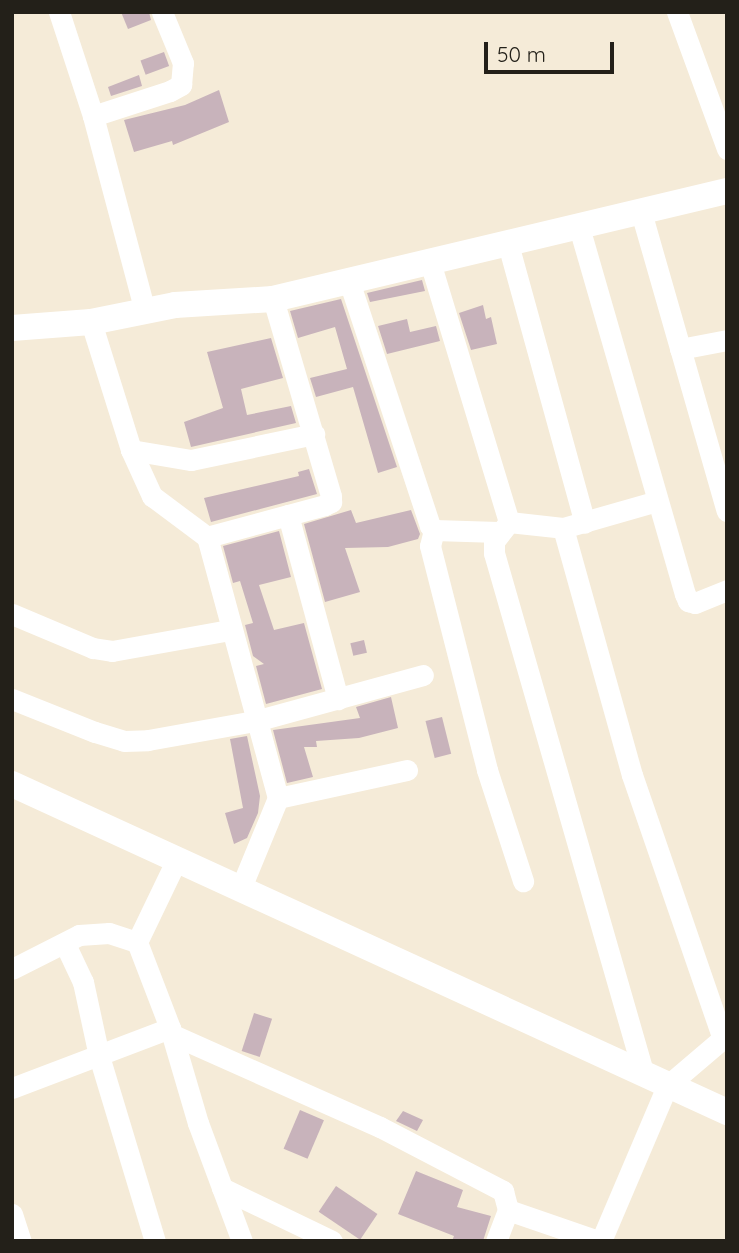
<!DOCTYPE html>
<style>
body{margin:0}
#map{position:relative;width:739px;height:1253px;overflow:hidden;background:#f5ebd8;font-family:Quicksand,sans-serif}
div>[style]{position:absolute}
.building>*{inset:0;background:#c8b3bb;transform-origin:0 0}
.minor>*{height:21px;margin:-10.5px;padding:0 10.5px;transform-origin:10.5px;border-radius:10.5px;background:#fff}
.major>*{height:26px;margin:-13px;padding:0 13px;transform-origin:13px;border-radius:13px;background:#fff}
span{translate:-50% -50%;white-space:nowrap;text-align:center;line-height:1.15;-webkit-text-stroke:6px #f5ebd8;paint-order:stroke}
.frame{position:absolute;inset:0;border:14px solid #232019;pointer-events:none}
.scale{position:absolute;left:484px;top:42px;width:130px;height:32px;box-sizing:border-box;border:4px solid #232019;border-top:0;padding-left:9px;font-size:21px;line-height:24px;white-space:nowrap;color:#232019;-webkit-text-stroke:5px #f5ebd8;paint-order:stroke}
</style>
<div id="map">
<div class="building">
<div style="clip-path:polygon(121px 12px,149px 12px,151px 20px,128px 29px)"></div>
<div style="left:164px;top:52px;width:15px;height:25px;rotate:70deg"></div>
<div style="clip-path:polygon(139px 75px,142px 86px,111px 96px,108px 87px)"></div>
<div style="clip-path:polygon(219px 90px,229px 122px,173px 145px,172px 141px,134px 152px,124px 120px,185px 105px)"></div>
<div style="clip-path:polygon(422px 280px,425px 291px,370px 302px,367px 293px)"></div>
<div style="clip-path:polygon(341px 299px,397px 467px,378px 473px,353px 387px,316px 397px,310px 378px,347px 369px,335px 327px,298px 338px,290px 311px)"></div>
<div style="clip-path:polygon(483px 305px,486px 319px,491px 317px,497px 344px,471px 350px,459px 313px)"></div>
<div style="clip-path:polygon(407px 319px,410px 332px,436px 326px,440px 341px,387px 354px,378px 326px)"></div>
<div style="clip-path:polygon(271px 338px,283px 378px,241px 389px,247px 415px,291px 406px,296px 423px,191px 447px,184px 422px,223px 408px,207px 352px)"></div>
<div style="clip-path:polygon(309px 469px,317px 494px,211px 522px,204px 498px,299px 476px,298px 472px)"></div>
<div style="clip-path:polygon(351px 510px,356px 523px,411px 510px,420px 534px,418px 539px,388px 547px,345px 548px,360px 592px,325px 602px,304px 524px)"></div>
<div style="clip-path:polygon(279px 531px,291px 577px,259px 585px,274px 630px,304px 623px,322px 689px,266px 704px,256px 666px,264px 664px,253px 656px,245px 625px,253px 623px,240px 581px,233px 583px,223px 546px)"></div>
<div style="left:364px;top:640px;width:13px;height:14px;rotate:77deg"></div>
<div style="clip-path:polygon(391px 697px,398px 728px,359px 738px,316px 741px,317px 747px,304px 747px,313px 777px,287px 783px,273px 730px,360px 718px,356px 707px)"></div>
<div style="left:442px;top:717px;width:38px;height:17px;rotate:76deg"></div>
<div style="clip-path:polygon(247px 736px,260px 796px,258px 813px,247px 838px,234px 844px,225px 813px,243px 808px,230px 739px)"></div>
<div style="left:254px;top:1013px;width:19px;height:40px;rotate:18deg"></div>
<div style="left:300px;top:1110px;width:26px;height:42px;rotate:23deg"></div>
<div style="clip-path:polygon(403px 1111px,423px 1120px,417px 1131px,396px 1121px)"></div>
<div style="clip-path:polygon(416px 1171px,463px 1190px,457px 1207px,491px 1216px,483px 1241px,452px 1241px,454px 1236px,398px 1214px)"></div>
<div style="left:336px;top:1186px;width:50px;height:31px;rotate:34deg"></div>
</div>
<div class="minor">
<div style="left:59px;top:12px;width:109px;rotate:71.9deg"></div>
<div style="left:93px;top:116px;width:202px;rotate:75.1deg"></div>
<div style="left:677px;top:12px;width:146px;rotate:69.9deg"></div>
<div style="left:93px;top:116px;width:81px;rotate:-18deg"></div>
<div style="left:170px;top:91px;width:13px;rotate:-29deg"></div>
<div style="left:181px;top:85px;width:22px;rotate:-85deg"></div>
<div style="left:183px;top:63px;width:55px;rotate:-112.4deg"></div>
<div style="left:641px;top:212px;width:311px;rotate:74deg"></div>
<div style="left:579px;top:227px;width:382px;rotate:73.9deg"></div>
<div style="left:685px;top:594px;width:8px;rotate:67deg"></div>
<div style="left:688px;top:601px;width:7px;rotate:16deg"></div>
<div style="left:695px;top:603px;width:35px;rotate:-22deg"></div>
<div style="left:508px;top:244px;width:289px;rotate:74.6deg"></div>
<div style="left:430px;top:262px;width:272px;rotate:73.1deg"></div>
<div style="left:509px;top:522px;width:54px;rotate:6.3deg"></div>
<div style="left:563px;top:528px;width:98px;rotate:-16deg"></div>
<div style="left:349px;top:281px;width:258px;rotate:71.7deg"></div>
<div style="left:430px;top:526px;width:6px;rotate:45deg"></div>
<div style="left:434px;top:530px;width:64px;rotate:1.8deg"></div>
<div style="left:91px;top:322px;width:134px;rotate:72.6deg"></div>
<div style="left:131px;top:450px;width:61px;rotate:9.5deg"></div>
<div style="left:191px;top:460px;width:126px;rotate:-11.9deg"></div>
<div style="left:680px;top:349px;width:48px;rotate:-10.8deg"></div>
<div style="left:131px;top:450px;width:51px;rotate:65.5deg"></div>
<div style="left:152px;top:496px;width:69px;rotate:36.7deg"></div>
<div style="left:288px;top:515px;width:191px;rotate:74.8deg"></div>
<div style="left:509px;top:522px;width:24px;rotate:128deg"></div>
<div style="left:494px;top:541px;width:12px;rotate:90deg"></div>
<div style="left:494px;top:553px;width:543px;rotate:73.97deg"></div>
<div style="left:563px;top:528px;width:256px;rotate:74.4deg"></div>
<div style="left:632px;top:775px;width:277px;rotate:71deg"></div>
<div style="left:434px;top:530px;width:16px;rotate:104deg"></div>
<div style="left:430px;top:546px;width:231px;rotate:75.7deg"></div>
<div style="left:487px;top:770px;width:117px;rotate:72deg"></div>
<div style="left:12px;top:614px;width:88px;rotate:22.8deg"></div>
<div style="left:93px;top:648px;width:19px;rotate:9deg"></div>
<div style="left:112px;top:651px;width:120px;rotate:-10.1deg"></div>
<div style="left:12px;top:699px;width:89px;rotate:21.7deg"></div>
<div style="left:95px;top:732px;width:30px;rotate:17deg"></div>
<div style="left:124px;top:741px;width:24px;rotate:-2deg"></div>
<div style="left:148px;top:740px;width:109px;rotate:-10.1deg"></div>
<div style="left:255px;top:721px;width:174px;rotate:-15.3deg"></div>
<div style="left:278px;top:798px;width:132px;rotate:-12.2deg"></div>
<div style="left:176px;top:861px;width:90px;rotate:115.7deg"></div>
<div style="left:137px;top:942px;width:92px;rotate:69deg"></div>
<div style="left:170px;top:1028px;width:99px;rotate:73.6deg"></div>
<div style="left:198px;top:1123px;width:126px;rotate:69.6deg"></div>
<div style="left:240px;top:890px;width:100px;rotate:-67.6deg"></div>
<div style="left:278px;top:798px;width:270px;rotate:-105.2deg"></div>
<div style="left:207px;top:537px;width:122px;rotate:-15.2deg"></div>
<div style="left:325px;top:505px;width:7px;rotate:-27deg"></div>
<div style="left:331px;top:502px;width:6px;rotate:-90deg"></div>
<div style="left:331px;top:496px;width:205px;rotate:-106.4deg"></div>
<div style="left:65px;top:944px;width:42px;rotate:64.7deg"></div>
<div style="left:83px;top:982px;width:76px;rotate:77.8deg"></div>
<div style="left:99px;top:1056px;width:193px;rotate:73.2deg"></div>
<div style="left:12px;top:969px;width:75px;rotate:-26.9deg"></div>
<div style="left:79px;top:935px;width:30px;rotate:-4deg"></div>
<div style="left:109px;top:933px;width:29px;rotate:18deg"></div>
<div style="left:171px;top:1034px;width:229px;rotate:24deg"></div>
<div style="left:380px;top:1127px;width:139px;rotate:27.5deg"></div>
<div style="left:503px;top:1191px;width:20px;rotate:75deg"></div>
<div style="left:508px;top:1210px;width:33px;rotate:111deg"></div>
<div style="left:12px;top:1088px;width:169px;rotate:-20.8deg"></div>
<div style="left:222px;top:1188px;width:122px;rotate:25.7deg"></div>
<div style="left:508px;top:1210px;width:95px;rotate:19deg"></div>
<div style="left:12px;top:1214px;width:28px;rotate:72deg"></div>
<div style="left:601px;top:1241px;width:168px;rotate:-66.9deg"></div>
<div style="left:667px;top:1086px;width:79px;rotate:-40.4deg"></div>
</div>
<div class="major">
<div style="left:12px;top:328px;width:79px;rotate:-4.3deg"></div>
<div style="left:91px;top:322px;width:86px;rotate:-11.4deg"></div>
<div style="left:175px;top:305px;width:98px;rotate:-3.5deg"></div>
<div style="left:273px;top:299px;width:467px;rotate:-13.4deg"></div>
<div style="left:12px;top:784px;width:787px;rotate:24.64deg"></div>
</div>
<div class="frame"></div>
<div class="scale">50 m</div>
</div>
